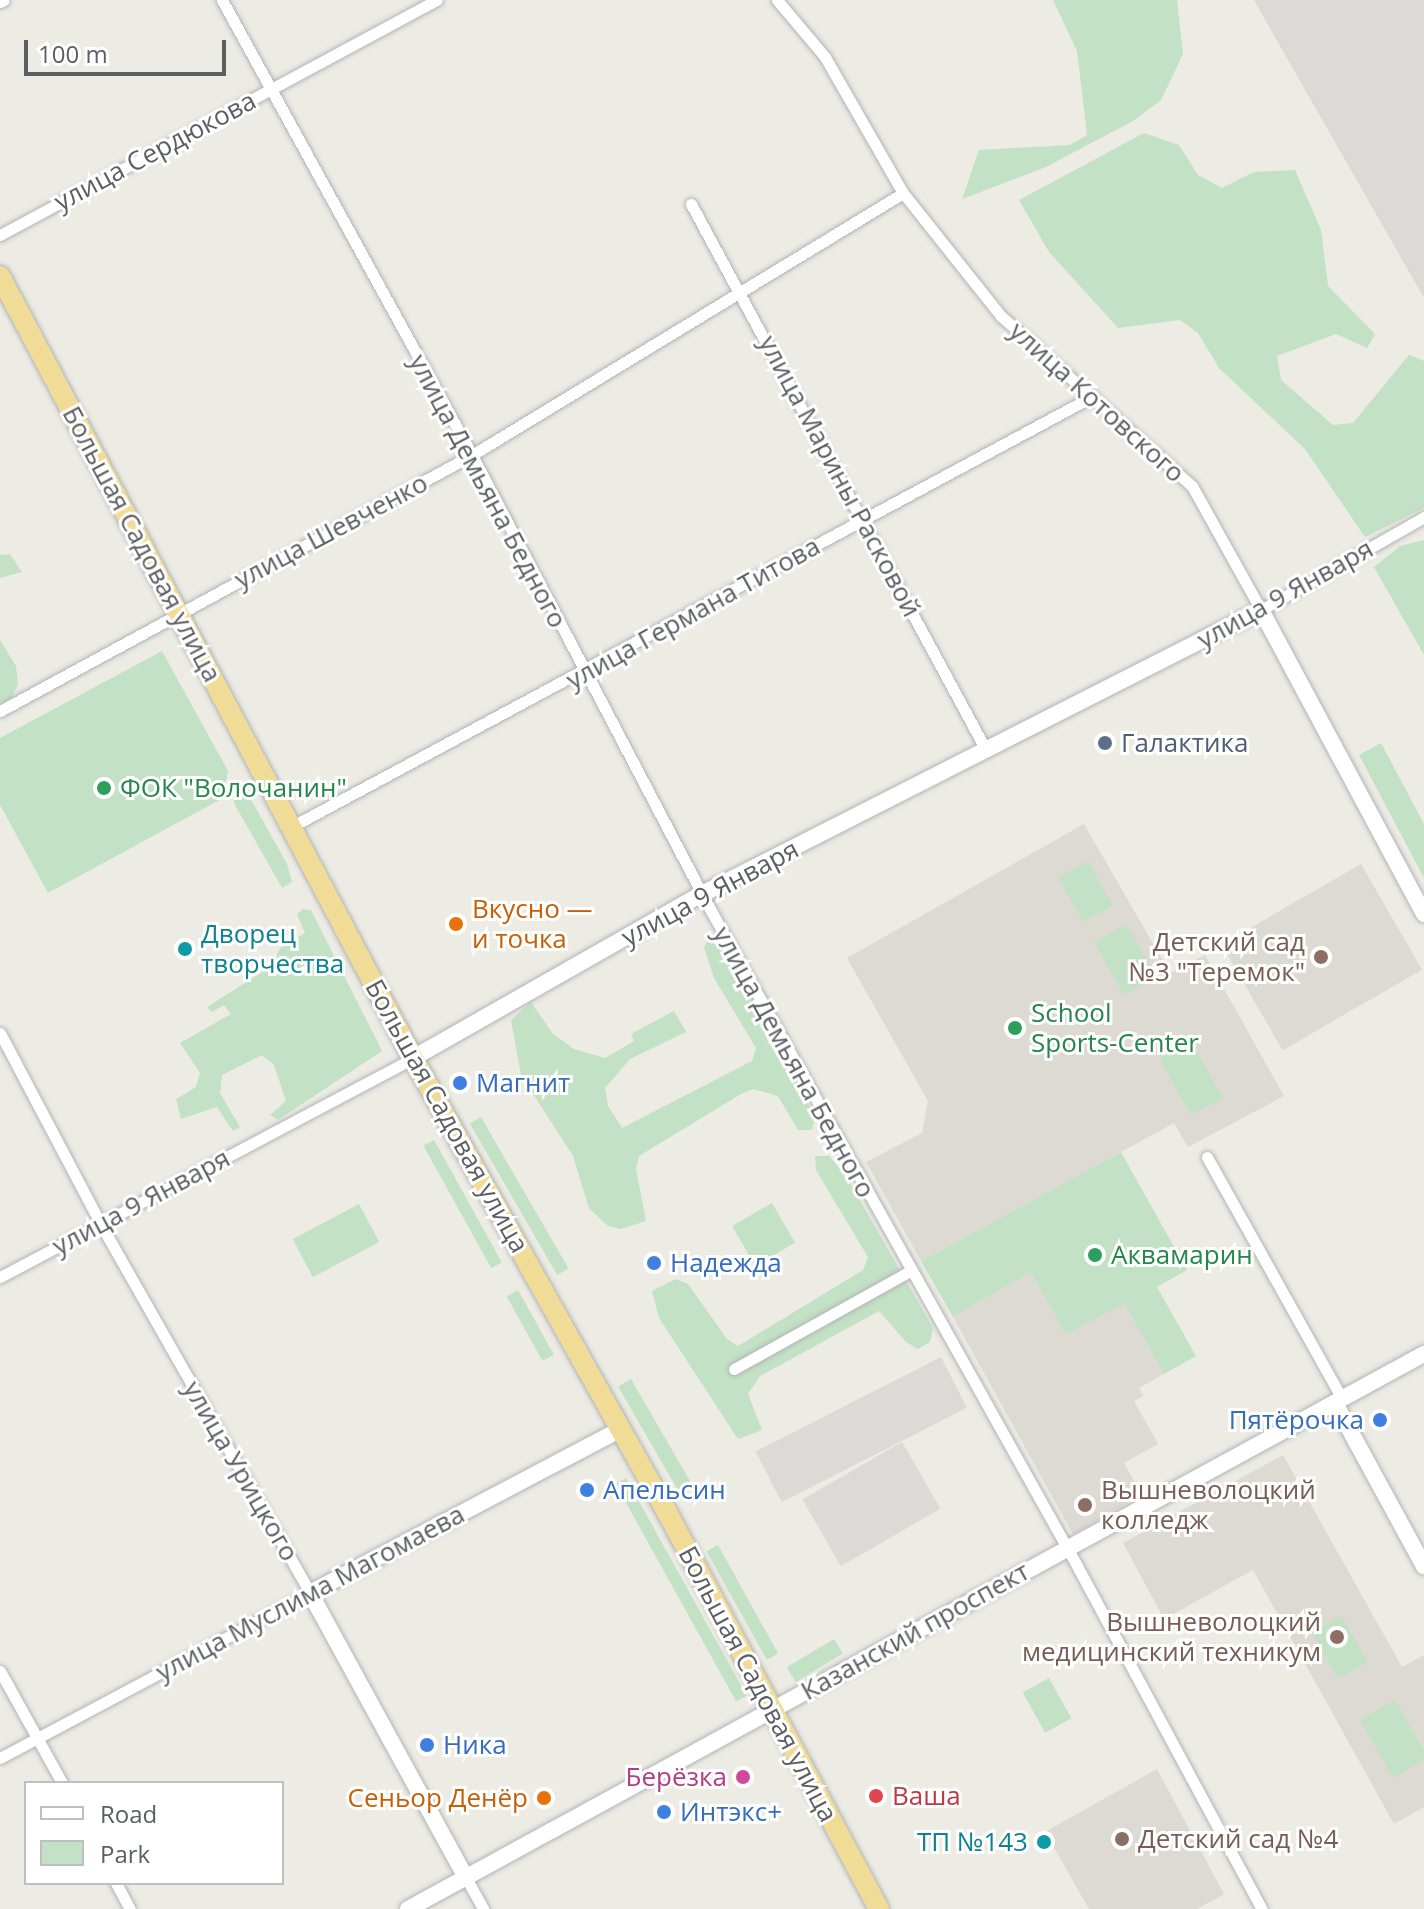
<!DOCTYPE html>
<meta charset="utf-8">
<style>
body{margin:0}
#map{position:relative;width:1424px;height:1909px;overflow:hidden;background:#ecebe4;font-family:"Open Sans",sans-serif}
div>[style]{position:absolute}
.industrial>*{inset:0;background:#dbdad6;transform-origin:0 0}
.education>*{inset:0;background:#dcdad2;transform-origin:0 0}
.green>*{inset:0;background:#c3e1c4;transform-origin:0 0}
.roads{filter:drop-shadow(0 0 2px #b1b4b7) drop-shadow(0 0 2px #b1b4b7)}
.street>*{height:11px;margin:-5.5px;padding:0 5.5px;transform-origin:5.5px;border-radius:5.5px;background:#fff}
.secondary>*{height:16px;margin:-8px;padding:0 8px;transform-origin:8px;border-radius:8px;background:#fff}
.highway>*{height:20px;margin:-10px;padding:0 10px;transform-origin:10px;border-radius:10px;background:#f1dc97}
.dots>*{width:22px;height:22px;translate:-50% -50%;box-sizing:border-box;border:4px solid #fff;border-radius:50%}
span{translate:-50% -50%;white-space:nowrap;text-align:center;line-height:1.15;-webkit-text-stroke:6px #fff;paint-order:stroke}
.street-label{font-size:26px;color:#5c5f62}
.service-label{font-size:26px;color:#4e5e75}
.left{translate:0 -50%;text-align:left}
.leisure-label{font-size:26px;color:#27864d}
.food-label{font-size:26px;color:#c56008}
.right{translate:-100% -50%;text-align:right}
.culture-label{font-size:26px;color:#0d838f}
.education-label{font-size:26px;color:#785e54}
.shop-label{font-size:26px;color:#366cbe}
.hotel-label{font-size:26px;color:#b23c85}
.health-label{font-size:26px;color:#be3a42}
.legend{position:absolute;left:24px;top:1781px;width:260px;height:104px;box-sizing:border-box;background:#fff;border:2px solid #bebfc0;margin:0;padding:10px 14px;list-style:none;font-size:24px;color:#5c5f62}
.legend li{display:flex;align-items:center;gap:16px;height:40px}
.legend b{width:40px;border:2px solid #bebfc0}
.scale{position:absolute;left:24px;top:40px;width:202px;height:36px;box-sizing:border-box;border:4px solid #5c5f62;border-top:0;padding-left:10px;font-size:24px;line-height:28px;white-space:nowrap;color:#5c5f62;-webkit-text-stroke:6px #fff;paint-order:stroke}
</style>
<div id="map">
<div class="industrial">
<div style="clip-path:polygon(1254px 0,1424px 0,1424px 298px,1280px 46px)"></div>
<div style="left:941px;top:1357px;width:57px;height:208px;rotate:63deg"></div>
<div style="left:902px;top:1442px;width:77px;height:115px;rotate:60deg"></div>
</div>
<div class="education">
<div style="clip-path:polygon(1084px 824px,1170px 973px,1205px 955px,1284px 1096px,1188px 1147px,1174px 1123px,921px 1261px,866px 1162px,922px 1133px,928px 1101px,847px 958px)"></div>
<div style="left:1361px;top:864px;width:122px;height:161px;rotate:60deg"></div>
<div style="clip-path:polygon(1031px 1272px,1124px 1303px,1164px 1374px,1139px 1388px,1143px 1396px,1134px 1401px,1158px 1444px,1124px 1463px,1142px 1495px,1073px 1534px,953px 1317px)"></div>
<div style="clip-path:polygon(1283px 1455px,1402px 1667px,1424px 1655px,1424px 1807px,1394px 1824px,1253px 1570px,1164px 1619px,1123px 1543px)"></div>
<div style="clip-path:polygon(1157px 1769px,1224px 1894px,1197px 1909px,1089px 1909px,1045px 1832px)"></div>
</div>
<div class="green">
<div style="clip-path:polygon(1053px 0,1177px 0,1183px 54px,1161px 100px,1133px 121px,1046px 167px,962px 199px,979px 150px,1070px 145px,1087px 135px,1077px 51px)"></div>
<div style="clip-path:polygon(1144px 133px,1179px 145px,1198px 175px,1222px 188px,1254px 172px,1295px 170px,1321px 230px,1328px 286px,1375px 334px,1367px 348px,1336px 334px,1277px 356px,1281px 380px,1333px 425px,1353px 423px,1409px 355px,1424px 361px,1424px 508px,1365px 537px,1305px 449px,1219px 368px,1198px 333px,1180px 320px,1118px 328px,1049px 252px,1019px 200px)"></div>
<div style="clip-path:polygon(1424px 540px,1424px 655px,1374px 567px,1400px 546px)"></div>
<div style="clip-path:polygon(10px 554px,22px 572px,0 578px,0 555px)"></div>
<div style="clip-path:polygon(0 640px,16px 666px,18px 684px,12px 698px,0 704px)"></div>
<div style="clip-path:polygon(162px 651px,228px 771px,223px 798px,48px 893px,0 805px,0 738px)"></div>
<div style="clip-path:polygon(1381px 743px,1424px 824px,1424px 878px,1359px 755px)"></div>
<div style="clip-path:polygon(237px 786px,244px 787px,287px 864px,292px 882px,282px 888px,235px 805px,232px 792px)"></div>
<div style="left:1088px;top:861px;width:51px;height:34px;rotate:61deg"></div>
<div style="clip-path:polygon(303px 909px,311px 910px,382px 1051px,278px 1120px,270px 1115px,286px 1101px,274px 1065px,262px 1055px,222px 1075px,220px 1093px,240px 1127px,233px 1131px,217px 1107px,181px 1119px,176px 1099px,196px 1087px,200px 1073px,180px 1043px,231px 1014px,224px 1005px,212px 1012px,207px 1007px,272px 966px,280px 948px,305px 933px,297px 914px)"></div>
<div style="left:1126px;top:924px;width:61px;height:37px;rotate:60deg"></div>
<div style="clip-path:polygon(710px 935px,722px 940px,815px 1117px,812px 1130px,798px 1130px,778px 1096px,753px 1089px,741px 1094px,639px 1156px,636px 1169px,646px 1221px,621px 1229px,608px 1226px,589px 1208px,573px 1156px,521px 1075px,511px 1020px,531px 1002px,553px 1034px,574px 1049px,605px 1058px,634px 1041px,631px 1034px,674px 1011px,686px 1032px,630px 1059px,605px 1088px,608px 1106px,622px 1128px,752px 1061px,756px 1048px,714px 978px,704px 947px)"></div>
<div style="left:1191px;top:1041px;width:65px;height:36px;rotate:61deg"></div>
<div style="left:481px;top:1117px;width:175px;height:13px;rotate:60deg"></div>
<div style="left:434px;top:1140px;width:140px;height:12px;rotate:61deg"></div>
<div style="clip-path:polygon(1121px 1152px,1187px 1270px,1157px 1287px,1196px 1356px,1164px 1374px,1124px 1303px,1066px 1335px,1031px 1272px,953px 1317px,921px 1261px)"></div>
<div style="clip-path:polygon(815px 1156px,829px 1156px,846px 1176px,933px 1328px,930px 1342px,918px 1349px,906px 1342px,879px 1311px,760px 1376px,748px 1394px,762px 1430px,738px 1439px,659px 1318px,652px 1291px,676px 1279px,688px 1284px,727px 1339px,738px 1346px,863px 1270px,868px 1257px,816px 1170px)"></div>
<div style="left:772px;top:1203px;width:46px;height:46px;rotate:60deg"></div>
<div style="left:359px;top:1204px;width:43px;height:75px;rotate:62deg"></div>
<div style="left:518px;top:1290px;width:74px;height:13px;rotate:61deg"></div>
<div style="left:631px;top:1379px;width:123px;height:15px;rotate:60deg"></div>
<div style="left:626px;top:1478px;width:249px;height:12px;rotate:61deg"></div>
<div style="left:718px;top:1545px;width:124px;height:13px;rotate:61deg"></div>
<div style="left:1342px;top:1616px;width:53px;height:34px;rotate:61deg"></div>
<div style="left:834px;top:1639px;width:17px;height:55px;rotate:59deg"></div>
<div style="left:1049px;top:1678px;width:46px;height:30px;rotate:61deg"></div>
<div style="clip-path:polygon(1395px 1700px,1424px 1751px,1424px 1760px,1393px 1778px,1360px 1720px)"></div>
</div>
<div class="roads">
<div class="street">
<div style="left:222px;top:0;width:519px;rotate:61.21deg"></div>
<div style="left:472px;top:455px;width:513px;rotate:62.34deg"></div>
<div style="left:710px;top:909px;width:750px;rotate:60.8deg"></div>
<div style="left:1076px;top:1564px;width:392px;rotate:61.7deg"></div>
<div style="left:777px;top:0;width:75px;rotate:49.9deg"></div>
<div style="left:825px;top:57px;width:157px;rotate:60.2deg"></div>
<div style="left:903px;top:193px;width:157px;rotate:51.5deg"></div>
<div style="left:1001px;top:316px;width:256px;rotate:41.7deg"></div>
<div style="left:1192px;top:486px;width:142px;rotate:60.9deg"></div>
<div style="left:1261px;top:610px;width:188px;rotate:-29.7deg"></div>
<div style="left:0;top:2px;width:4px;rotate:-27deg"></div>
<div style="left:691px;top:204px;width:621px;rotate:61.62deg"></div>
<div style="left:0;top:235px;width:496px;rotate:-28.3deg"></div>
<div style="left:0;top:711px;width:537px;rotate:-28.47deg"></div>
<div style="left:472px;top:455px;width:504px;rotate:-31.29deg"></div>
<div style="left:291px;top:827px;width:910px;rotate:-28.25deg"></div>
<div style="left:0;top:1033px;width:215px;rotate:62.2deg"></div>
<div style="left:100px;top:1223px;width:425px;rotate:60.4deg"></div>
<div style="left:310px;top:1593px;width:351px;rotate:152deg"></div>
<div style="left:1207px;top:1157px;width:277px;rotate:60.8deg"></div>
<div style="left:0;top:1277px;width:467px;rotate:-27.9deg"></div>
<div style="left:734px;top:1369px;width:201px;rotate:-29.1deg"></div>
<div style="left:0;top:1671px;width:128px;rotate:61deg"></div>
<div style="left:465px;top:1876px;width:38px;rotate:61deg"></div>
<div style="left:116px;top:1883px;width:30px;rotate:62deg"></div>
</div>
<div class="secondary">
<div style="left:413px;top:1058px;width:332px;rotate:-29.6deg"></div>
<div style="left:702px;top:894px;width:627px;rotate:-26.93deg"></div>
<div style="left:1261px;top:610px;width:345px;rotate:61.8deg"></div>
<div style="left:1335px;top:1403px;width:186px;rotate:61.4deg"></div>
<div style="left:465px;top:1876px;width:323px;rotate:-118.7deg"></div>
<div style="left:310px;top:1593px;width:352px;rotate:-27.8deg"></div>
<div style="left:408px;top:1909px;width:1158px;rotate:-28.65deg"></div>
</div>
<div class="highway">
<div style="left:0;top:276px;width:884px;rotate:62.16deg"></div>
<div style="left:413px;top:1058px;width:522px;rotate:60.79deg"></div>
<div style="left:668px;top:1514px;width:448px;rotate:61.9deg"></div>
</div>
</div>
<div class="dots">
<div style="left:1105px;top:743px;background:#5c6f8a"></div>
<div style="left:104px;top:788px;background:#2e9e5b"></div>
<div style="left:456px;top:924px;background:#e8710a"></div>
<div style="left:185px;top:949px;background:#0f9aa8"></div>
<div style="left:1321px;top:957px;background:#8d6e63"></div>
<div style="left:1015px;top:1028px;background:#2e9e5b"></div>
<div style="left:460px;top:1083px;background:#3f7fe0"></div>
<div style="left:1095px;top:1255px;background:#2e9e5b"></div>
<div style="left:654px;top:1263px;background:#3f7fe0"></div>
<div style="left:1380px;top:1420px;background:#3f7fe0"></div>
<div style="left:587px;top:1490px;background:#3f7fe0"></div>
<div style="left:1085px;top:1505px;background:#8d6e63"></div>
<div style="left:1337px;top:1637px;background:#8d6e63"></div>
<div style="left:427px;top:1745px;background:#3f7fe0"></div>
<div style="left:743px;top:1777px;background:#d1479c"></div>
<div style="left:876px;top:1796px;background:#e0444e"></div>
<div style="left:544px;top:1798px;background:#e8710a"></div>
<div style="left:664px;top:1812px;background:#3f7fe0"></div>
<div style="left:1122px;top:1839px;background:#8d6e63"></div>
<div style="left:1044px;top:1842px;background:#0f9aa8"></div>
</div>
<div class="street-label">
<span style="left:155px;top:151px;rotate:-28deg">улица Сердюкова</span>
<span style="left:1097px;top:402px;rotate:42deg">улица Котовского</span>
<span style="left:840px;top:476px;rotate:62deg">улица Марины Расковой</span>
<span style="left:488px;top:491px;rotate:62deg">улица Демьяна Бедного</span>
<span style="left:331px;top:531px;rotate:-28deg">улица Шевченко</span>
<span style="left:142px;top:544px;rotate:62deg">Большая Садовая улица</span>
<span style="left:1285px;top:594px;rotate:-29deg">улица 9 Января</span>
<span style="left:693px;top:613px;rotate:-29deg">улица Германа Титова</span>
<span style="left:710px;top:893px;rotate:-28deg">улица 9 Января</span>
<span style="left:794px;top:1062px;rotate:61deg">улица Демьяна Бедного</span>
<span style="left:447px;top:1116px;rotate:61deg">Большая Садовая улица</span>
<span style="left:141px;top:1202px;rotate:-28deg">улица 9 Января</span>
<span style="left:241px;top:1471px;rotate:60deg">улица Урицкого</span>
<span style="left:310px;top:1593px;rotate:-28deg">улица Муслима Магомаева</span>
<span style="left:915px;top:1631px;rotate:-29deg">Казанский проспект</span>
<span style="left:758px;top:1684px;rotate:62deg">Большая Садовая улица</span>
</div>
<div class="service-label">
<span class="left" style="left:1121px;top:743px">Галактика</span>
</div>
<div class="leisure-label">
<span class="left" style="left:120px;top:788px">ФОК "Волочанин"</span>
<span class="left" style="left:1031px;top:1028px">School<br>Sports-Center</span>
<span class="left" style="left:1111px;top:1255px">Аквамарин</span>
</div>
<div class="food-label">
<span class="left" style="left:472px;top:924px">Вкусно —<br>и точка</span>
<span class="right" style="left:528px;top:1798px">Сеньор Денёр</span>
</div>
<div class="culture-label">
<span class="left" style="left:201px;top:949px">Дворец<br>творчества</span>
<span class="right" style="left:1028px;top:1842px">ТП №143</span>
</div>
<div class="education-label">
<span class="right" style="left:1305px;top:957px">Детский сад<br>№3 "Теремок"</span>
<span class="left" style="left:1101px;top:1505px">Вышневолоцкий<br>колледж</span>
<span class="right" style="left:1321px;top:1637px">Вышневолоцкий<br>медицинский техникум</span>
<span class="left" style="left:1138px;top:1839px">Детский сад №4</span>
</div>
<div class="shop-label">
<span class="left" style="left:476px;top:1083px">Магнит</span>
<span class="left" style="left:670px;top:1263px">Надежда</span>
<span class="right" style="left:1364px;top:1420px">Пятёрочка</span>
<span class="left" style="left:603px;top:1490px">Апельсин</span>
<span class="left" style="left:443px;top:1745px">Ника</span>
<span class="left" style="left:680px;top:1812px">Интэкс+</span>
</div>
<div class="hotel-label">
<span class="right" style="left:727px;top:1777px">Берёзка</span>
</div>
<div class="health-label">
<span class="left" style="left:892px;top:1796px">Ваша</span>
</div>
<ul class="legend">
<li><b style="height:10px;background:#fff"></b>Road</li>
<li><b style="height:22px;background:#c3e1c4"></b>Park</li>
</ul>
<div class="scale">100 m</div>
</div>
